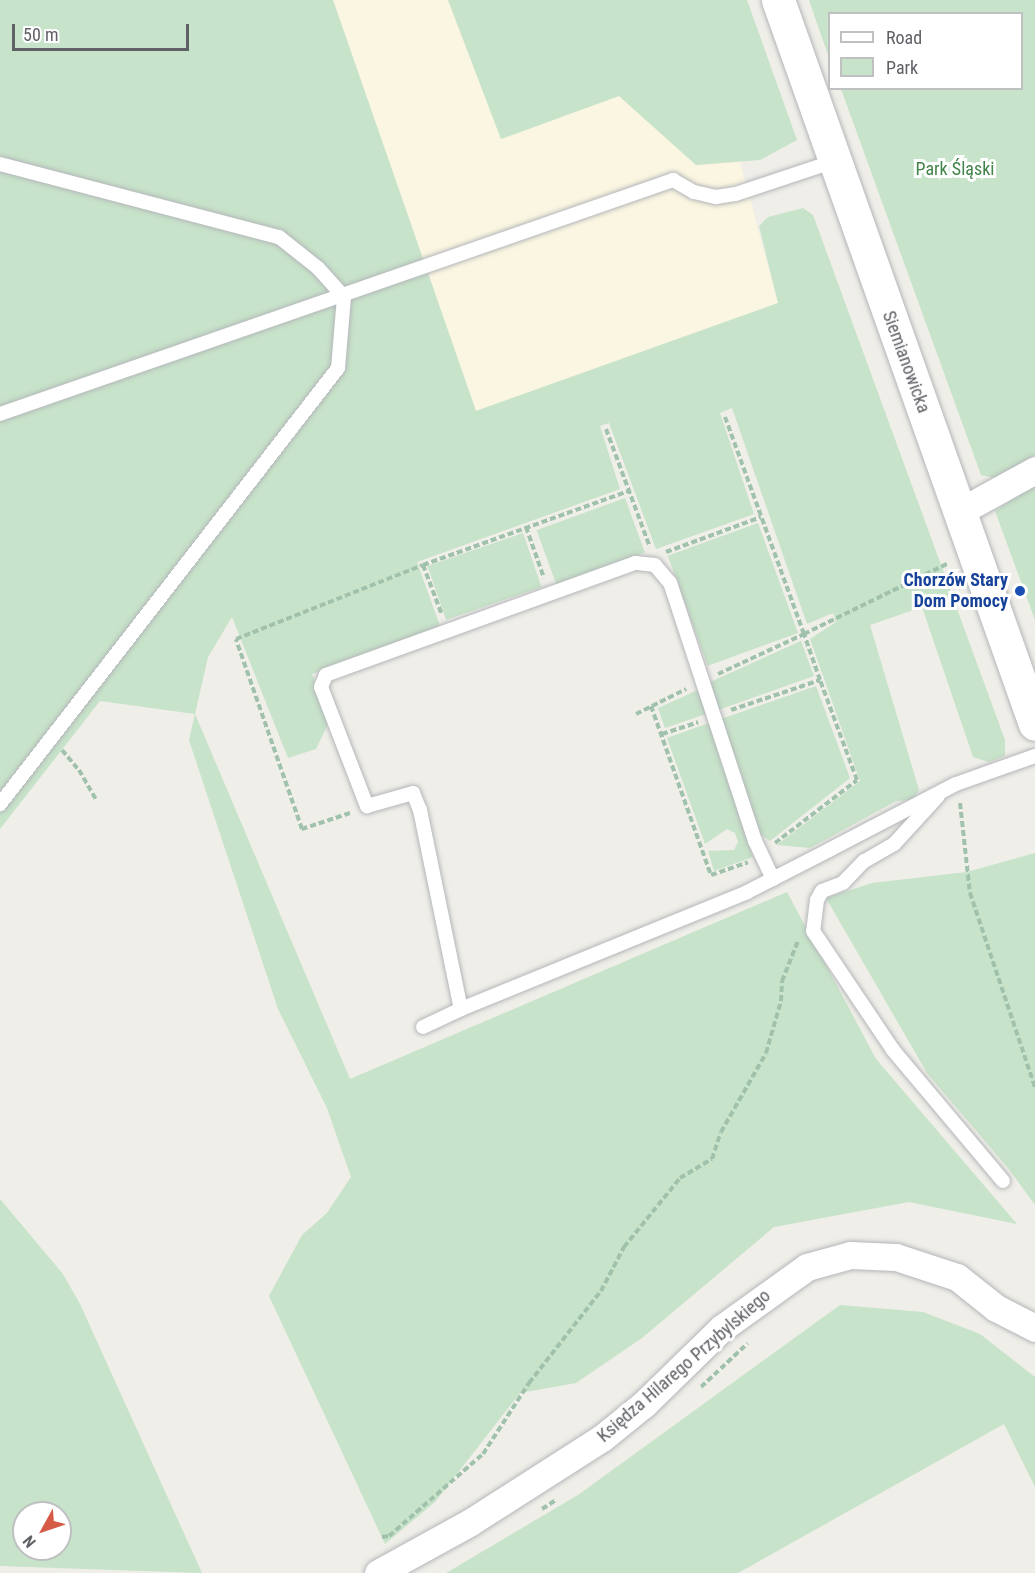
<!DOCTYPE html>
<meta charset="utf-8">
<style>
body{margin:0}
#map{position:relative;width:1035px;height:1573px;overflow:hidden;background:#efeee8;font-family:"Roboto Condensed",sans-serif}
div>[style]{position:absolute}
.commercial>*{inset:0;background:#faf6e1}
.green>*{inset:0;background:#c7e3c9;transform-origin:0 0}
.path>*{height:4px;margin-top:-2px;transform-origin:0;background:repeating-linear-gradient(90deg,#a0c2ac 0 6px,transparent 0 9px)}
.roads{filter:drop-shadow(0 0 2px #b4b6ba) drop-shadow(0 0 2px #b4b6ba)}
.lane>*{height:14px;margin:-7px;padding:0 7px;transform-origin:7px;border-radius:7px;background:#fff}
.street>*{height:27px;margin:-13.5px;padding:0 13.5px;transform-origin:13.5px;border-radius:13.5px;background:#fff}
.secondary>*{height:33px;margin:-16.5px;padding:0 16.5px;transform-origin:16.5px;border-radius:16.5px;background:#fff}
.dots>*{width:16px;height:16px;translate:-50% -50%;box-sizing:border-box;border:3px solid #fff;border-radius:50%}
span{translate:-50% -50%;white-space:nowrap;text-align:center;line-height:1.15;-webkit-text-stroke:6px #fff;paint-order:stroke}
.park-label{font-size:18px;color:#418348}
.street-label{font-size:18px;color:#5f6166}
.transit-label{font-size:18px;color:#164399;font-weight:700}
.right{translate:-100% -50%;text-align:right}
.legend{position:absolute;left:828px;top:12px;width:195px;height:78px;box-sizing:border-box;background:#fff;border:2px solid #bfc0c2;margin:0;padding:8px 10px;list-style:none;font-size:18px;color:#5f6166}
.legend li{display:flex;align-items:center;gap:12px;height:30px}
.legend b{width:30px;border:2px solid #bfc0c2}
.north{position:absolute;left:12px;top:1501px;width:60px;height:60px;box-sizing:border-box;background:#fff;border:2px solid #bfc0c2;border-radius:50%;rotate:230deg;font-size:16px;font-weight:700;line-height:24px;text-align:center;color:#5f6166}
.north::after{content:'';display:block;margin:auto;width:21px;height:27px;background:#d55b47;clip-path:polygon(50% 0,100% 100%,50% 72%,0 100%)}
.scale{position:absolute;left:12px;top:24px;width:177px;height:27px;box-sizing:border-box;border:3px solid #5f6166;border-top:0;padding-left:8px;font-size:18px;line-height:21px;white-space:nowrap;color:#5f6166;-webkit-text-stroke:4px #fff;paint-order:stroke}
</style>
<div id="map">
<div class="commercial">
<div style="clip-path:polygon(333px 0,448px 0,501px 139px,619px 96px,696px 165px,740px 162px,778px 303px,476px 411px)"></div>
</div>
<div class="green">
<div style="clip-path:polygon(0 0,333px 0,476px 411px,778px 303px,759px 226px,768px 217px,803px 208px,813px 215px,1005px 740px,1005px 756px,989px 762px,973px 757px,922px 607px,870px 625px,919px 790px,913px 800px,896px 801px,810px 848px,777px 845px,860px 781px,810px 639px,836px 622px,833px 613px,807px 624px,732px 408px,720px 413px,754px 514px,656px 549px,609px 423px,600px 426px,620px 489px,417px 562px,440px 626px,312px 674px,329px 722px,316px 749px,288px 758px,232px 617px,208px 657px,195px 714px,350px 1079px,787px 892px,876px 1059px,1017px 1224px,909px 1202px,774px 1227px,642px 1338px,576px 1383px,520px 1393px,435px 1502px,385px 1544px,269px 1296px,302px 1235px,327px 1213px,351px 1177px,327px 1108px,278px 1009px,189px 740px,195px 714px,100px 701px,0 829px)"></div>
<div style="clip-path:polygon(448px 0,747px 0,797px 140px,760px 160px,696px 165px,619px 96px,501px 139px)"></div>
<div style="clip-path:polygon(809px 0,1035px 0,1035px 455px,995px 478px,981px 475px,841px 89px,1022px 88px,1022px 14px,830px 14px,829px 58px)"></div>
<div style="clip-path:polygon(1035px 484px,1035px 620px,995px 511px)"></div>
<div style="left:625px;top:498px;width:58px;height:94px;rotate:70deg"></div>
<div style="left:758px;top:523px;width:117px;height:96px;rotate:70deg"></div>
<div style="left:523px;top:533px;width:57px;height:101px;rotate:71deg"></div>
<div style="clip-path:polygon(801px 641px,814px 676px,718px 710px,708px 683px)"></div>
<div style="clip-path:polygon(816px 686px,850px 778px,770px 841px,760px 834px,721px 719px)"></div>
<div style="clip-path:polygon(698px 690px,706px 714px,665px 728px,658px 708px)"></div>
<div style="clip-path:polygon(709px 723px,753px 857px,714px 871px,708px 851px,734px 850px,738px 842px,735px 833px,727px 829px,705px 844px,667px 738px)"></div>
<div style="clip-path:polygon(1035px 853px,1035px 1205px,1008px 1168px,927px 1073px,826px 898px,872px 883px,967px 872px)"></div>
<div style="clip-path:polygon(evenodd,0 1199px,63px 1274px,80px 1304px,202px 1573px,0 1566px,0 1199px,24px 1513px,60px 1513px,60px 1549px,24px 1549px,24px 1513px)"></div>
<div style="clip-path:polygon(840px 1305px,923px 1312px,980px 1334px,1035px 1377px,1035px 1487px,1004px 1424px,738px 1573px,446px 1573px,578px 1495px)"></div>
</div>
<div class="path">
<div style="left:606px;top:429px;width:126px;rotate:69.6deg"></div>
<div style="left:526px;top:527px;width:54px;rotate:70.6deg"></div>
<div style="left:666px;top:552px;width:101px;rotate:-20.2deg"></div>
<div style="left:423px;top:565px;width:53px;rotate:69.2deg"></div>
<div style="left:718px;top:674px;width:95px;rotate:-24.9deg"></div>
<div style="left:804px;top:634px;width:231px;rotate:-110deg"></div>
<div style="left:651px;top:706px;width:179px;rotate:70.5deg"></div>
<div style="left:711px;top:875px;width:39px;rotate:-19deg"></div>
<div style="left:731px;top:710px;width:94px;rotate:-18.6deg"></div>
<div style="left:820px;top:680px;width:49px;rotate:-109.2deg"></div>
<div style="left:804px;top:634px;width:161px;rotate:-26.1deg"></div>
<div style="left:636px;top:714px;width:56px;rotate:-26.6deg"></div>
<div style="left:662px;top:734px;width:38px;rotate:-18deg"></div>
<div style="left:62px;top:750px;width:26px;rotate:50deg"></div>
<div style="left:79px;top:770px;width:34px;rotate:60deg"></div>
<div style="left:960px;top:803px;width:91px;rotate:83.7deg"></div>
<div style="left:970px;top:893px;width:205px;rotate:71.5deg"></div>
<div style="left:350px;top:813px;width:51px;rotate:161.6deg"></div>
<div style="left:302px;top:829px;width:201px;rotate:-109.2deg"></div>
<div style="left:236px;top:639px;width:201px;rotate:-21.6deg"></div>
<div style="left:423px;top:565px;width:219px;rotate:-19.8deg"></div>
<div style="left:775px;top:843px;width:103px;rotate:-37.5deg"></div>
<div style="left:857px;top:780px;width:107px;rotate:-110.3deg"></div>
<div style="left:701px;top:1387px;width:64px;rotate:-43.1deg"></div>
<div style="left:542px;top:1509px;width:17px;rotate:-33deg"></div>
<div style="left:382px;top:1537px;width:7px;rotate:-8deg"></div>
<div style="left:389px;top:1536px;width:125px;rotate:-41.1deg"></div>
<div style="left:483px;top:1454px;width:85px;rotate:-57.1deg"></div>
<div style="left:529px;top:1383px;width:117px;rotate:-52deg"></div>
<div style="left:601px;top:1291px;width:50px;rotate:-62.4deg"></div>
<div style="left:624px;top:1247px;width:89px;rotate:-50.9deg"></div>
<div style="left:680px;top:1178px;width:37px;rotate:-31deg"></div>
<div style="left:712px;top:1159px;width:28px;rotate:-72deg"></div>
<div style="left:721px;top:1132px;width:91px;rotate:-60.3deg"></div>
<div style="left:766px;top:1053px;width:54px;rotate:-73.9deg"></div>
<div style="left:781px;top:1001px;width:20px;rotate:-87deg"></div>
<div style="left:782px;top:981px;width:43px;rotate:-68.2deg"></div>
</div>
<div class="roads">
<div class="lane">
<div style="left:0;top:164px;width:288px;rotate:14.7deg"></div>
<div style="left:279px;top:237px;width:50px;rotate:38.5deg"></div>
<div style="left:318px;top:268px;width:39px;rotate:48deg"></div>
<div style="left:344px;top:297px;width:71px;rotate:94.8deg"></div>
<div style="left:338px;top:368px;width:552px;rotate:127.78deg"></div>
<div style="left:0;top:414px;width:713px;rotate:-19.17deg"></div>
<div style="left:673px;top:180px;width:24px;rotate:30deg"></div>
<div style="left:694px;top:192px;width:23px;rotate:13deg"></div>
<div style="left:716px;top:197px;width:20px;rotate:-9deg"></div>
<div style="left:736px;top:194px;width:104px;rotate:-18.4deg"></div>
<div style="left:938px;top:796px;width:65px;rotate:132.5deg"></div>
<div style="left:894px;top:844px;width:34px;rotate:150deg"></div>
<div style="left:864px;top:861px;width:30px;rotate:134deg"></div>
<div style="left:843px;top:883px;width:22px;rotate:159deg"></div>
<div style="left:822px;top:891px;width:10px;rotate:119deg"></div>
<div style="left:817px;top:900px;width:31px;rotate:97deg"></div>
<div style="left:813px;top:931px;width:143px;rotate:56.1deg"></div>
<div style="left:893px;top:1050px;width:171px;rotate:50deg"></div>
<div style="left:773px;top:879px;width:42px;rotate:-115.3deg"></div>
<div style="left:755px;top:841px;width:272px;rotate:-108.2deg"></div>
<div style="left:670px;top:583px;width:23px;rotate:-130deg"></div>
<div style="left:655px;top:565px;width:20px;rotate:-174deg"></div>
<div style="left:635px;top:563px;width:329px;rotate:160.1deg"></div>
<div style="left:326px;top:675px;width:13px;rotate:113deg"></div>
<div style="left:321px;top:687px;width:128px;rotate:68.9deg"></div>
<div style="left:367px;top:806px;width:48px;rotate:-15.8deg"></div>
<div style="left:413px;top:793px;width:18px;rotate:68deg"></div>
<div style="left:420px;top:810px;width:203px;rotate:78.4deg"></div>
<div style="left:461px;top:1009px;width:309px;rotate:-22.2deg"></div>
<div style="left:747px;top:892px;width:92px;rotate:-27.1deg"></div>
<div style="left:829px;top:850px;width:143px;rotate:-27.5deg"></div>
<div style="left:956px;top:784px;width:84px;rotate:-19.5deg"></div>
<div style="left:423px;top:1027px;width:42px;rotate:-25.3deg"></div>
</div>
<div class="street">
<div style="left:959px;top:512px;width:87px;rotate:-28.9deg"></div>
<div style="left:378px;top:1573px;width:104px;rotate:-28.8deg"></div>
<div style="left:469px;top:1523px;width:158px;rotate:-32.6deg"></div>
<div style="left:602px;top:1438px;width:54px;rotate:-39deg"></div>
<div style="left:644px;top:1404px;width:109px;rotate:-44.3deg"></div>
<div style="left:722px;top:1328px;width:105px;rotate:-35.7deg"></div>
<div style="left:807px;top:1267px;width:45px;rotate:-15.6deg"></div>
<div style="left:850px;top:1255px;width:46px;rotate:2.5deg"></div>
<div style="left:896px;top:1257px;width:64px;rotate:18.2deg"></div>
<div style="left:957px;top:1277px;width:50px;rotate:38.5deg"></div>
<div style="left:996px;top:1308px;width:44px;rotate:27.1deg"></div>
</div>
<div class="secondary">
<div style="left:778px;top:0;width:768px;rotate:70.46deg"></div>
</div>
</div>
<div class="dots">
<div style="left:1020px;top:591px;background:#1a4fb4"></div>
</div>
<div class="park-label">
<span style="left:955px;top:169px">Park Śląski</span>
</div>
<div class="street-label">
<span style="left:906px;top:362px;rotate:70deg">Siemianowicka</span>
<span style="left:684px;top:1366px;rotate:-41deg">Księdza Hilarego Przybylskiego</span>
</div>
<div class="transit-label">
<span class="right" style="left:1008px;top:591px">Chorzów Stary<br>Dom Pomocy</span>
</div>
<ul class="legend">
<li><b style="height:8px;background:#fff"></b>Road</li>
<li><b style="height:16px;background:#c7e3c9"></b>Park</li>
</ul>
<div class="north">N</div>
<div class="scale">50 m</div>
</div>
